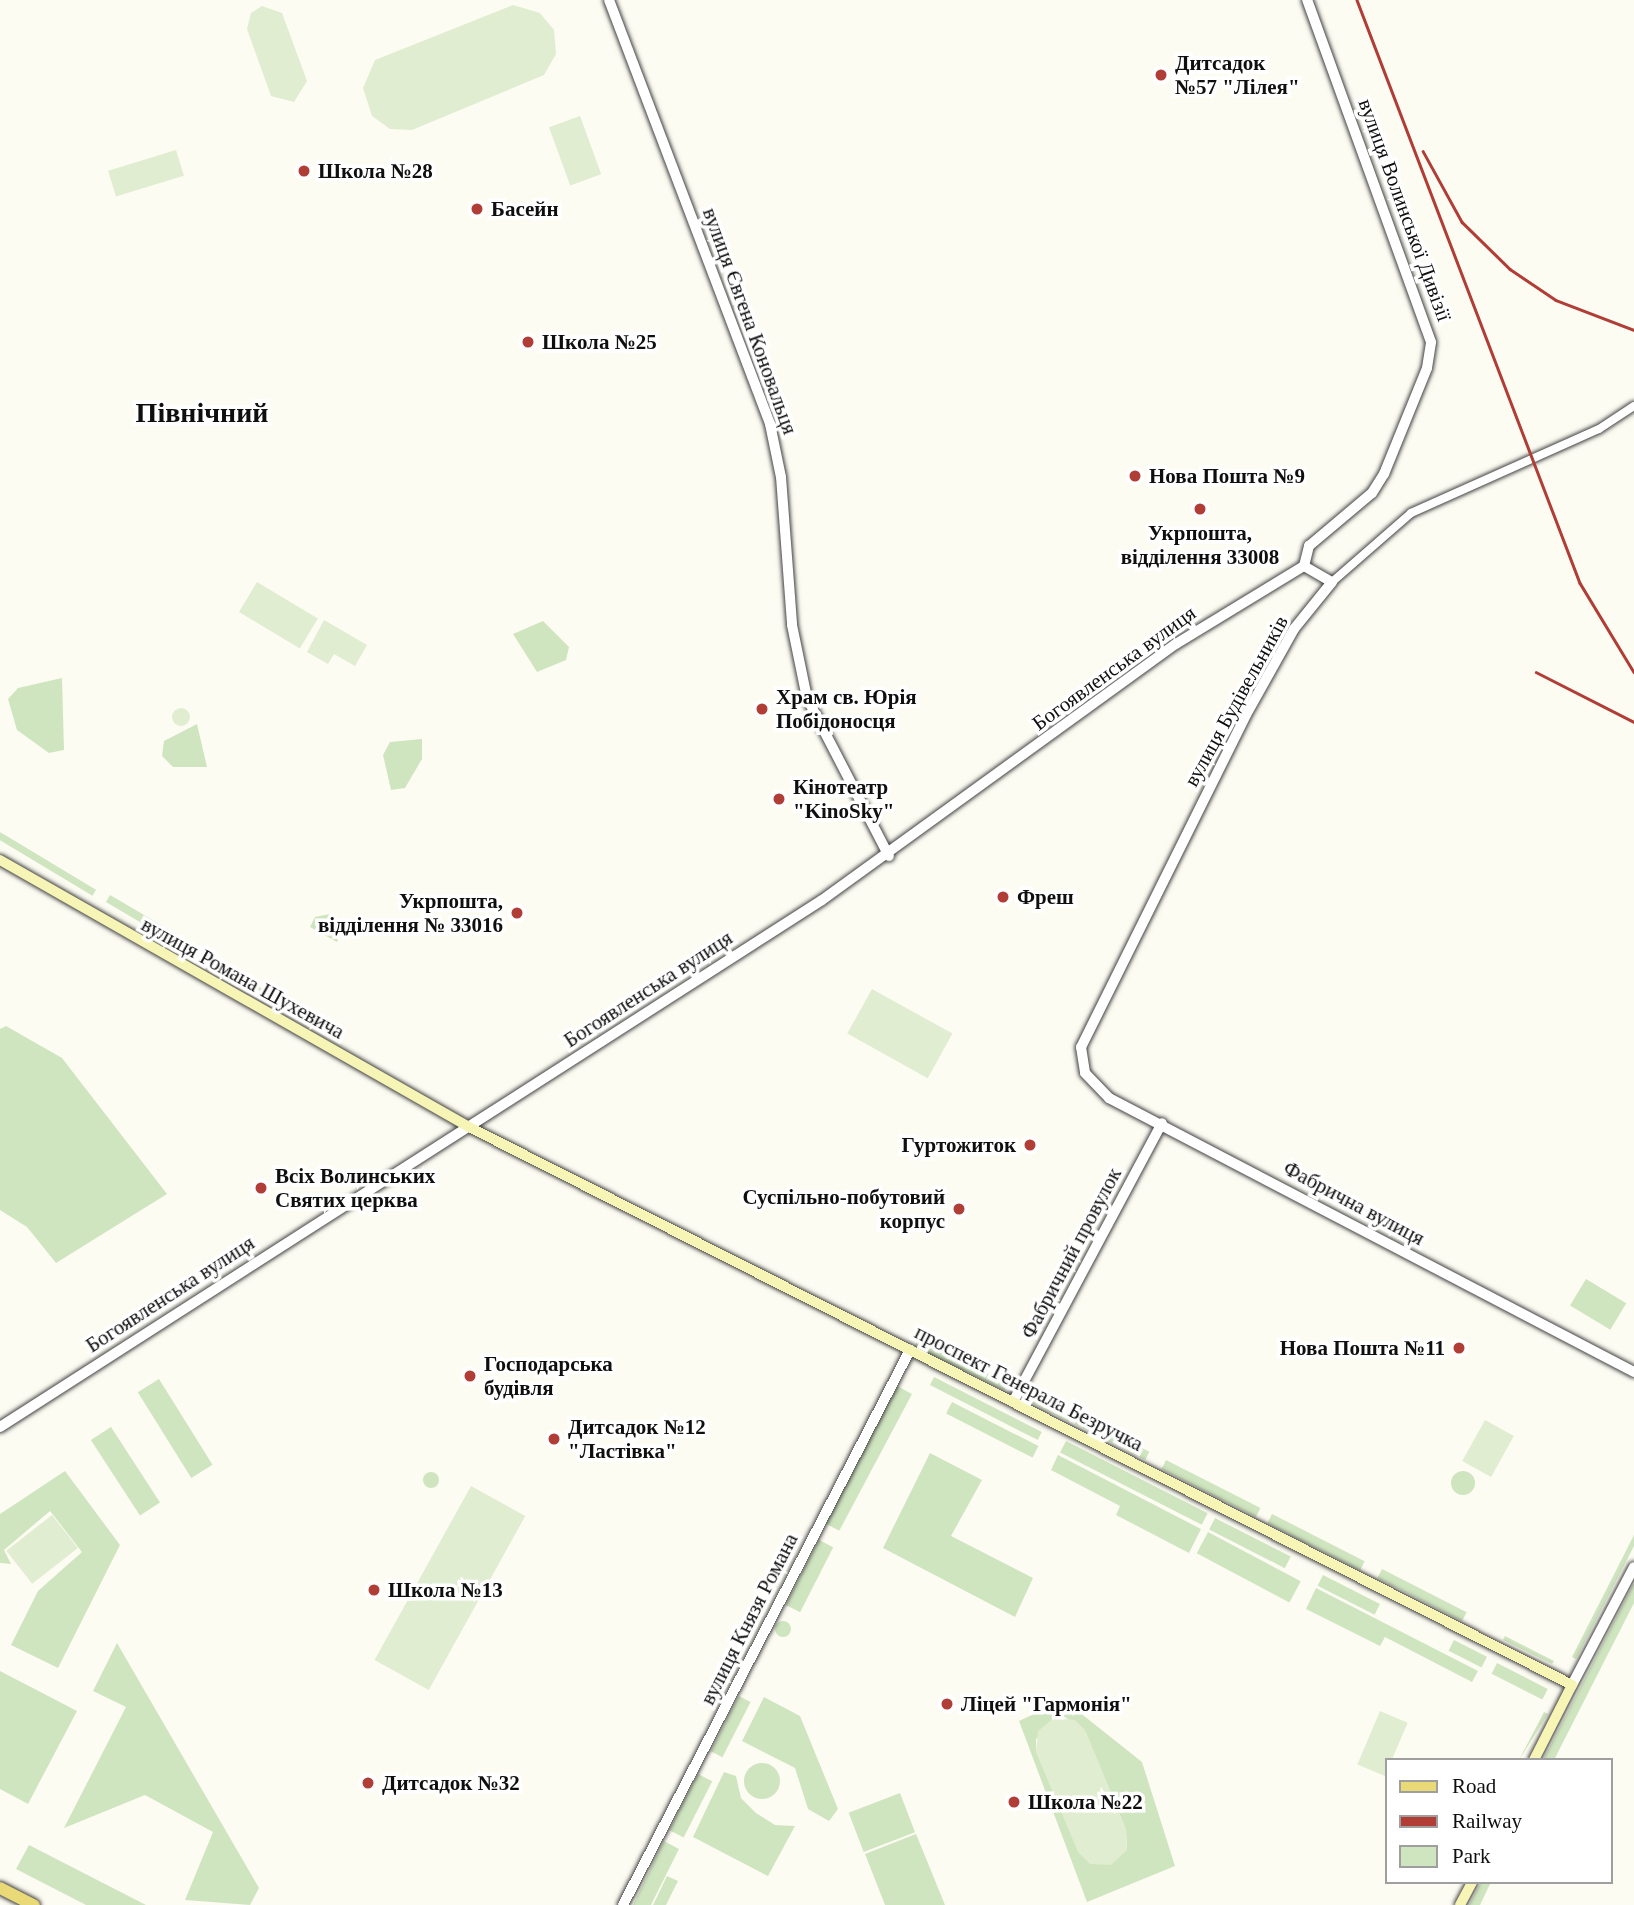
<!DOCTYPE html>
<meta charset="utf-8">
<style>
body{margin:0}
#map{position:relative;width:1634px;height:1905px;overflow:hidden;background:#fdfcf3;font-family:"Times New Roman",serif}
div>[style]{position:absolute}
.green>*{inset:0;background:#cfe5bf;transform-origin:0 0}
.round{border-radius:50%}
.pitch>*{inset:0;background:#e0edd0;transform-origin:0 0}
.roads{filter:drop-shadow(0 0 2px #424242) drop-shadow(0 0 2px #424242)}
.minor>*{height:8px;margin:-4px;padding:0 4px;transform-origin:4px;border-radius:4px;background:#fff}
.tertiary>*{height:10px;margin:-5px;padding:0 5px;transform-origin:5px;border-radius:5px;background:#fff}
.secondary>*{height:10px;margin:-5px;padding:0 5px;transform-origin:5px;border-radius:5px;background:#f6f5b5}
.primary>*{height:12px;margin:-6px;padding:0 6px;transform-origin:6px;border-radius:6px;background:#e9d977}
.rail>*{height:2.5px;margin:-1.25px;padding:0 1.25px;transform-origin:1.25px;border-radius:1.25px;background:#b03d36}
.dots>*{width:19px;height:19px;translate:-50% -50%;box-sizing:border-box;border:4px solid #fff;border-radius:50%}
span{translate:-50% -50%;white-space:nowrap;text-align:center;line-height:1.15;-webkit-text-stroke:7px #fff;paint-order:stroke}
.poi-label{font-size:21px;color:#0f0f0f;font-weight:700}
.left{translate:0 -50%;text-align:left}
.right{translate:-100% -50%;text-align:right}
.street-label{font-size:21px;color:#0f0f0f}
.district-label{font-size:28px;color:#0f0f0f;font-weight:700}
.legend{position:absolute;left:1385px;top:1758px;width:228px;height:126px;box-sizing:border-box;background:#fff;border:2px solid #9f9f9f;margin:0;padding:9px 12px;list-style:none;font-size:21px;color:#0f0f0f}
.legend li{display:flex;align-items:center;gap:14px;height:35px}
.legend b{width:35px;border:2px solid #9f9f9f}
</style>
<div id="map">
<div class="green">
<div style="clip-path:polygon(543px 621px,569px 647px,566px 660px,537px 672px,513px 634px)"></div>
<div style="clip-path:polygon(62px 678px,64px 750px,49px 753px,17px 730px,8px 699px,18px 688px)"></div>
<div style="clip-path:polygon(197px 724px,207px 767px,173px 767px,162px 756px,164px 741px)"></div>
<div style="clip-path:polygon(422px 739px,422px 759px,405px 788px,391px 790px,383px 755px,390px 742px)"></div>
<div style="left:0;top:832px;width:112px;height:7px;rotate:31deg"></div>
<div style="clip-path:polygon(110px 895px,192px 943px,197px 956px,106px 902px)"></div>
<div style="clip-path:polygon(330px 914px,344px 923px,337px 942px,310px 927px,315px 917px)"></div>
<div style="clip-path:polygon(205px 960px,219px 960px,287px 1005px,244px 983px)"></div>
<div style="clip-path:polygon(292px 1003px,338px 1029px,337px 1031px,322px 1029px)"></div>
<div style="clip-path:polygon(6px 1026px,62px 1058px,167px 1194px,56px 1263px,27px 1227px,0 1210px,0 1029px)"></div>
<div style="left:1586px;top:1279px;width:47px;height:31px;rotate:31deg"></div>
<div style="left:918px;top:1339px;width:100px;height:8px;rotate:26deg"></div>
<div style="left:934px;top:1377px;width:121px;height:9px;rotate:27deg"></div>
<div style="left:159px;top:1379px;width:101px;height:25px;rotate:58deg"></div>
<div style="left:897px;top:1386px;width:17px;height:155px;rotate:28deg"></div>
<div style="left:1036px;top:1397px;width:40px;height:7px;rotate:27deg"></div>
<div style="left:952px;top:1402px;width:97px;height:13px;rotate:27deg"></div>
<div style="left:1079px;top:1416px;width:79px;height:9px;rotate:27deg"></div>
<div style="left:111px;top:1427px;width:90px;height:24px;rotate:57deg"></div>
<div style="left:1066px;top:1441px;width:159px;height:13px;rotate:27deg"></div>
<div style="clip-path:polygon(930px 1453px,982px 1480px,951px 1536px,1033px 1578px,1015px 1617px,883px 1548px)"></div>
<div style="clip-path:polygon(1058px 1455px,1201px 1529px,1189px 1553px,1116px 1515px,1120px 1506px,1051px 1470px)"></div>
<div style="left:1166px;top:1460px;width:106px;height:10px;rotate:27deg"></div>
<div class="round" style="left:1451px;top:1471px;width:24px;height:24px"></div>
<div style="clip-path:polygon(65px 1471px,120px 1545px,58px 1668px,11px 1645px,38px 1591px,82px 1552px,50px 1511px,4px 1550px,11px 1564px,0 1563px,0 1514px)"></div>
<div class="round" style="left:423px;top:1472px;width:16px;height:16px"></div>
<div style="left:1272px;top:1514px;width:104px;height:10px;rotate:27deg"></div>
<div style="left:1215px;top:1518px;width:85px;height:13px;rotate:27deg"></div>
<div style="left:1208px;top:1532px;width:105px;height:24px;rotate:28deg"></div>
<div style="clip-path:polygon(1634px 1535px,1634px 1546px,1576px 1659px,1572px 1657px)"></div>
<div style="left:819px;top:1540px;width:16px;height:73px;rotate:27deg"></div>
<div style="left:1382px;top:1569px;width:95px;height:10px;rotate:27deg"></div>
<div style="left:1323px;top:1575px;width:64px;height:12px;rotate:27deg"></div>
<div style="clip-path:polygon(1634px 1583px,1634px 1603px,1554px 1760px,1543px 1760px)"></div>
<div style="clip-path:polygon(1316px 1588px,1478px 1671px,1472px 1682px,1385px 1637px,1380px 1646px,1306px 1609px)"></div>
<div class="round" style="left:775px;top:1621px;width:16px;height:16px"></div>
<div style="clip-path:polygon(1505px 1636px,1554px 1661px,1552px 1664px,1503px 1640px)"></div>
<div style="left:1454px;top:1640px;width:37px;height:12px;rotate:27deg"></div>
<div style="clip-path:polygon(117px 1643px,259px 1888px,250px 1905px,185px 1900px,213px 1832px,145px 1795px,64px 1828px,126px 1707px,93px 1691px)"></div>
<div style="left:1497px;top:1663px;width:57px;height:12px;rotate:27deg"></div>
<div style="clip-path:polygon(0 1671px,77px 1711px,28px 1804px,0 1789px)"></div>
<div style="left:739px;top:1696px;width:13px;height:62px;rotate:27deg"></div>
<div style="clip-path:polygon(764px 1697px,800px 1716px,838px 1809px,829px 1821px,808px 1809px,795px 1768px,742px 1741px)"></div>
<div style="clip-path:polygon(evenodd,1064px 1700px,1142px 1762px,1175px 1866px,1087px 1902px,1019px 1721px,1064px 1700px,1065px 1717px,1086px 1733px,1126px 1830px,1127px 1850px,1036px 1752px,1036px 1739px,1065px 1717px)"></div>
<div style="clip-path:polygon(1544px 1712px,1548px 1714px,1519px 1760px)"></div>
<div class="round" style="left:744px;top:1763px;width:36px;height:36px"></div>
<div style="clip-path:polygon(724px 1772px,736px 1776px,741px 1798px,756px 1813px,775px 1825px,795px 1826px,768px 1876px,693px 1837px)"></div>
<div style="left:698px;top:1774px;width:16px;height:63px;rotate:27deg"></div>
<div style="left:900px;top:1793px;width:42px;height:55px;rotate:69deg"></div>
<div style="clip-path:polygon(916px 1834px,945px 1905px,885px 1905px,865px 1854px)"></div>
<div style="clip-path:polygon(664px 1841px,679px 1849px,651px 1905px,633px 1905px)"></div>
<div style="clip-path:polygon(29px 1845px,146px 1905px,86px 1905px,16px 1869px)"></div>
<div style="clip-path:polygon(667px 1876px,678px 1881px,666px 1905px,653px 1905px)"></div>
<div style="clip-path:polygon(1481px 1882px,1491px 1882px,1480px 1905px,1469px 1905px)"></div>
</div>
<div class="pitch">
<div style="clip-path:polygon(513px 5px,540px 13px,554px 30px,556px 54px,544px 75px,412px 130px,390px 129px,372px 116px,363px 88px,375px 60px)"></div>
<div style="clip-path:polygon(262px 6px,282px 13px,307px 81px,294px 102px,271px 96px,247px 29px,251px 13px)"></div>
<div style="left:580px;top:116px;width:62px;height:33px;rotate:70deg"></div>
<div style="left:176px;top:150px;width:27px;height:71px;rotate:73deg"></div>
<div style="left:257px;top:582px;width:71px;height:35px;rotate:31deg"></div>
<div style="clip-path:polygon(324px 620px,367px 645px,355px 666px,334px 654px,328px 664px,307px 652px)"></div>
<div class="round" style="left:172px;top:708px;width:18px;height:18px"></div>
<div style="left:872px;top:989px;width:92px;height:51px;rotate:29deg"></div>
<div style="left:1485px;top:1420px;width:33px;height:47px;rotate:29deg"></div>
<div style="left:471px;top:1486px;width:62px;height:199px;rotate:29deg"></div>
<div style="left:52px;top:1515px;width:42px;height:58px;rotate:52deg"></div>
<div style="left:1380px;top:1711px;width:30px;height:58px;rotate:23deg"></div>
<div style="clip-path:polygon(1054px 1718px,1075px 1720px,1085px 1730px,1126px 1830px,1127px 1850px,1111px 1865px,1090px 1864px,1078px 1852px,1036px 1752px,1038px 1731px)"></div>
</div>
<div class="roads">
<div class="minor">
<div style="left:1332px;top:582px;width:105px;rotate:-41.1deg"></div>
<div style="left:1411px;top:513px;width:206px;rotate:-24.1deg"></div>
<div style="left:1599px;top:429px;width:42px;rotate:-33.3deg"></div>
</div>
<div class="tertiary">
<div style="left:609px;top:0;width:454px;rotate:69.2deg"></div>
<div style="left:770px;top:424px;width:54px;rotate:78.3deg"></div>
<div style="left:781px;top:477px;width:148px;rotate:85.7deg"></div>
<div style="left:792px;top:625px;width:75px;rotate:78.4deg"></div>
<div style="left:807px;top:698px;width:178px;rotate:62.6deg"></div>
<div style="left:1304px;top:566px;width:32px;rotate:30deg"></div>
<div style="left:1332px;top:582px;width:60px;rotate:129deg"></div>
<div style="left:1294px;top:629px;width:98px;rotate:119.2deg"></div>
<div style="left:1246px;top:715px;width:371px;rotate:116.4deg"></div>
<div style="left:1081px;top:1047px;width:26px;rotate:81deg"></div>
<div style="left:1085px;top:1073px;width:35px;rotate:46deg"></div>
<div style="left:1109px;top:1098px;width:592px;rotate:27.56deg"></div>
<div style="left:1304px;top:566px;width:21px;rotate:-76deg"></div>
<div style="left:1309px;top:546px;width:82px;rotate:-40.1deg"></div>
<div style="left:1372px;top:493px;width:22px;rotate:-58deg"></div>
<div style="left:1384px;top:474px;width:114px;rotate:-67.9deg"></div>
<div style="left:1427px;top:368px;width:26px;rotate:-81deg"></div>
<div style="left:1431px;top:342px;width:364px;rotate:-109.9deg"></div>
<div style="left:1013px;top:1402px;width:316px;rotate:-61.9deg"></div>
<div style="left:0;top:1427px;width:976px;rotate:-32.66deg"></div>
<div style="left:822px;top:900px;width:437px;rotate:-35.9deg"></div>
<div style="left:1176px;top:644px;width:150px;rotate:-31.4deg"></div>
<div style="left:1572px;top:1685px;width:133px;rotate:-62.3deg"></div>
<div style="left:623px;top:1905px;width:625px;rotate:-62.66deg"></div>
</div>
<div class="secondary">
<div style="left:0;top:860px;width:540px;rotate:29.65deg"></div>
<div style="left:469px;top:1127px;width:1236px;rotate:26.83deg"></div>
<div style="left:1572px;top:1685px;width:84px;rotate:116.9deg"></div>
<div style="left:1460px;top:1905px;width:26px;rotate:-62deg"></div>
</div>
<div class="primary">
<div style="left:0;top:1888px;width:38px;rotate:27deg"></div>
</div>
</div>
<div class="rail">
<div style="left:1357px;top:0;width:624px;rotate:69.07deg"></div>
<div style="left:1580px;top:583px;width:104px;rotate:58.8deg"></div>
<div style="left:1423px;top:151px;width:81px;rotate:61.2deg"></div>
<div style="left:1462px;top:222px;width:67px;rotate:44.4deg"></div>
<div style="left:1510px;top:269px;width:55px;rotate:34deg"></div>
<div style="left:1556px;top:300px;width:84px;rotate:21deg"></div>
<div style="left:1536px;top:672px;width:110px;rotate:27deg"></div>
</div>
<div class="dots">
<div style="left:1161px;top:75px;background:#b03d36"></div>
<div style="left:304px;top:171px;background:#b03d36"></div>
<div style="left:477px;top:209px;background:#b03d36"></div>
<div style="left:528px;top:342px;background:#b03d36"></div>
<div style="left:1135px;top:476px;background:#b03d36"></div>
<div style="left:1200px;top:509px;background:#b03d36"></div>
<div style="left:762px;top:709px;background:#b03d36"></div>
<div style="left:779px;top:799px;background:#b03d36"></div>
<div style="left:1003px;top:897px;background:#b03d36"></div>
<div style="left:517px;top:913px;background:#b03d36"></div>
<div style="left:1030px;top:1145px;background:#b03d36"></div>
<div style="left:261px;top:1188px;background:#b03d36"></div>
<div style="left:959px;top:1209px;background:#b03d36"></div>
<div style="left:1459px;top:1348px;background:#b03d36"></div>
<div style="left:470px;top:1376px;background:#b03d36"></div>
<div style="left:554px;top:1439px;background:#b03d36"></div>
<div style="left:374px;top:1590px;background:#b03d36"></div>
<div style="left:947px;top:1704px;background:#b03d36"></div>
<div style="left:368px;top:1783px;background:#b03d36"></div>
<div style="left:1014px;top:1802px;background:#b03d36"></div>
</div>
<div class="poi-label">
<span class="left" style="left:1175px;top:75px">Дитсадок<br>№57 "Лілея"</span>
<span class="left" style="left:318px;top:171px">Школа №28</span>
<span class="left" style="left:491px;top:209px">Басейн</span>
<span class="left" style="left:542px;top:342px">Школа №25</span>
<span class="left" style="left:1149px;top:476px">Нова Пошта №9</span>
<span style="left:1200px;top:545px">Укрпошта,<br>відділення 33008</span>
<span class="left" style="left:776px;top:709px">Храм св. Юрія<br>Побідоносця</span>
<span class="left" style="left:793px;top:799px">Кінотеатр<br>"KinoSky"</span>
<span class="left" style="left:1017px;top:897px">Фреш</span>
<span class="right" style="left:503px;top:913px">Укрпошта,<br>відділення № 33016</span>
<span class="right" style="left:1016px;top:1145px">Гуртожиток</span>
<span class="left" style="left:275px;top:1188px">Всіх Волинських<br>Святих церква</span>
<span class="right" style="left:945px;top:1209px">Суспільно-побутовий<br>корпус</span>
<span class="right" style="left:1445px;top:1348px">Нова Пошта №11</span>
<span class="left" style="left:484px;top:1376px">Господарська<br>будівля</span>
<span class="left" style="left:568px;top:1439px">Дитсадок №12<br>"Ластівка"</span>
<span class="left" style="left:388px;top:1590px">Школа №13</span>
<span class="left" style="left:961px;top:1704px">Ліцей "Гармонія"</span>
<span class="left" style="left:382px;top:1783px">Дитсадок №32</span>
<span class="left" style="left:1028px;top:1802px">Школа №22</span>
</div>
<div class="street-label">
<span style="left:1405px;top:210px;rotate:70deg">вулиця Волинської Дивізії</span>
<span style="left:750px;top:321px;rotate:70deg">вулиця Євгена Коновальця</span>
<span style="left:1114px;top:668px;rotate:-36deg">Богоявленська вулиця</span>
<span style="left:1236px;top:701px;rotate:-61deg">вулиця Будівельників</span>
<span style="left:243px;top:978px;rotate:29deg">вулиця Романа Шухевича</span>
<span style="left:648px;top:989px;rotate:-33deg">Богоявленська вулиця</span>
<span style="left:1354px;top:1203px;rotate:28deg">Фабрична вулиця</span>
<span style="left:1071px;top:1253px;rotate:-62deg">Фабричний провулок</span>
<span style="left:170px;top:1294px;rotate:-33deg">Богоявленська вулиця</span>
<span style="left:1029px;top:1388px;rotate:27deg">проспект Генерала Безручка</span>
<span style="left:749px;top:1619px;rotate:-63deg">вулиця Князя Романа</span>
</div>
<div class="district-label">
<span style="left:202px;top:413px">Північний</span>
</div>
<ul class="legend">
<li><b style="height:9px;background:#e9d977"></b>Road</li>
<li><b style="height:9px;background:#b03d36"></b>Railway</li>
<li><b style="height:19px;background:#cfe5bf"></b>Park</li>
</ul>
</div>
